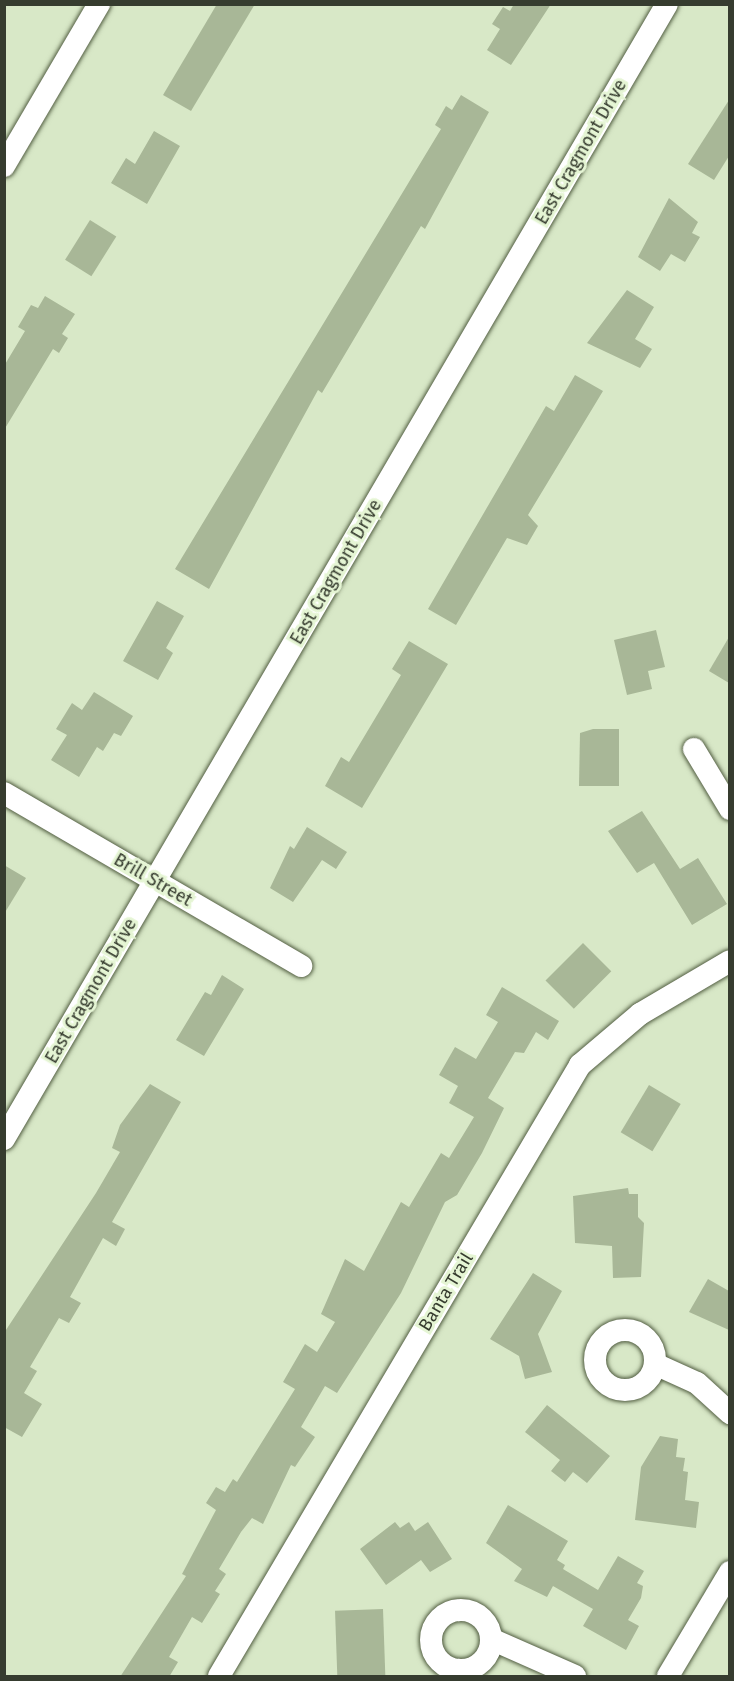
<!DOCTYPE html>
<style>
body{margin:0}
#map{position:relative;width:734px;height:1681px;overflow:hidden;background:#d8e8c7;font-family:"Fira Sans",sans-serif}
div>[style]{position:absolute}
.building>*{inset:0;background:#a8b797;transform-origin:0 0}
.roads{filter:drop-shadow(0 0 2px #525e42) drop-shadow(0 0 2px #525e42)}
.minor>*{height:22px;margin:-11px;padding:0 11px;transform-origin:11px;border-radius:11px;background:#fff}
.minor>.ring{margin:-11px;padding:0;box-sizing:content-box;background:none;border:22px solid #fff;border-radius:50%}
span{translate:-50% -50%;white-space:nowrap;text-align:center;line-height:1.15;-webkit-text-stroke:6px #e5f5d4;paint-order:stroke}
.street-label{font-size:18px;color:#363c2f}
.frame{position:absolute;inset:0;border:6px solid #363c2f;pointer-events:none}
</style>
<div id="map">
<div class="building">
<div style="clip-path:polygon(217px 4px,255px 4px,191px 111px,163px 95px)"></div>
<div style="clip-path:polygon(514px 4px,551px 4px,511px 65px,487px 50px,500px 29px,492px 24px,503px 7px,510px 11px)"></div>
<div style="clip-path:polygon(461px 95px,489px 112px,425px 229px,421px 226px,322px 393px,318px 390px,209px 589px,175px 569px,441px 129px,435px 125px,446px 106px,452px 110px)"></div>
<div style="clip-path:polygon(729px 100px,729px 156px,714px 180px,688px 164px)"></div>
<div style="clip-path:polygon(154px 131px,180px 146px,147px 204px,111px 183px,126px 158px,135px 164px)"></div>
<div style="clip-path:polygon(669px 198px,698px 222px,692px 233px,700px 237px,685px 262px,671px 254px,660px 271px,638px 257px)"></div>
<div style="left:90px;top:220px;width:31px;height:47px;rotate:32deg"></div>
<div style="clip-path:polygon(627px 290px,654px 307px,635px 339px,652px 349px,640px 368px,587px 343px)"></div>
<div style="clip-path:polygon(45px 296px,75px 314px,62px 334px,68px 338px,59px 353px,53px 349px,4px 430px,4px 366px,25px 331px,18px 327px,31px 305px,38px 308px)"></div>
<div style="clip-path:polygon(575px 375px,603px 391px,528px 515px,538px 526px,527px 545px,507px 538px,456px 625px,428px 609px,546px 406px,554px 411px)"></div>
<div style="clip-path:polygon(157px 601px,184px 616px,166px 648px,173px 653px,158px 680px,123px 661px)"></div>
<div style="clip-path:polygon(656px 630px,665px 667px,648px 671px,652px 689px,627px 695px,614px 640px)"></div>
<div style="clip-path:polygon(729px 637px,729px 683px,709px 671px)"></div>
<div style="clip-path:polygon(409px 641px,448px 664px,362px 808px,325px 786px,341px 757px,349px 762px,401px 675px,392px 669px)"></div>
<div style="clip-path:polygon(94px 692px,133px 716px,121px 736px,114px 733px,103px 751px,97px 747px,79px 777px,51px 760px,67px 735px,56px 729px,72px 703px,82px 710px)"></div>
<div style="clip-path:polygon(593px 729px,619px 729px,619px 786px,579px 786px,580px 733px)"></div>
<div style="clip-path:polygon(642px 811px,680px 869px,698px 858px,727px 904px,692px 925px,654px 863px,637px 873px,608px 831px)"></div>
<div style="clip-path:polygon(307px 827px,347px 852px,336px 869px,322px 860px,293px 902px,270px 888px,290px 846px,294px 849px)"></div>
<div style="clip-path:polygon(4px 865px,26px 878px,4px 914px)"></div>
<div style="left:583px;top:943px;width:40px;height:53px;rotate:45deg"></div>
<div style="clip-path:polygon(222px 975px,244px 989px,204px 1056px,176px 1040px,205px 992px,211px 995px)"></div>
<div style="clip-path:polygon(502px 987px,559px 1021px,548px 1040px,536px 1032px,524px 1053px,515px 1052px,488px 1098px,504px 1108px,482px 1153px,457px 1195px,445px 1202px,401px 1293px,337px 1393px,325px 1386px,301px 1427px,315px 1437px,295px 1467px,291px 1465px,263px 1524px,252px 1518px,241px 1532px,219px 1569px,226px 1574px,215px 1591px,220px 1594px,202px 1623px,192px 1617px,169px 1657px,178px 1662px,169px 1677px,120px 1677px,186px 1576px,182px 1574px,216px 1510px,206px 1503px,216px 1487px,225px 1492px,233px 1479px,237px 1482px,295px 1389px,283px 1382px,305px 1344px,317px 1352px,335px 1322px,321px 1314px,345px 1259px,364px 1271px,401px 1202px,409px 1207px,441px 1153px,449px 1158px,474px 1117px,449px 1103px,458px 1086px,439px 1075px,455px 1047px,476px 1059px,498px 1022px,486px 1015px)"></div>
<div style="clip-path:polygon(150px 1084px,181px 1102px,112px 1222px,125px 1229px,116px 1246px,103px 1238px,70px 1297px,81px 1303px,69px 1323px,59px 1318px,30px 1367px,37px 1371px,24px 1393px,42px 1404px,22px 1437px,4px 1427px,4px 1333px,96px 1193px,120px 1152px,112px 1148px,120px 1125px)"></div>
<div style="left:649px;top:1085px;width:37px;height:55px;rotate:31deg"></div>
<div style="clip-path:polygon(628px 1188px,629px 1194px,638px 1194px,638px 1217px,644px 1223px,641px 1277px,613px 1278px,612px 1246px,575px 1243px,573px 1196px)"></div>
<div style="clip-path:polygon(533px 1273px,562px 1291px,538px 1334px,552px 1372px,525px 1379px,519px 1356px,490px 1339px)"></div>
<div style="clip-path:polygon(708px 1279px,729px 1291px,729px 1330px,689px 1312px)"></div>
<div style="clip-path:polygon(547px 1405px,610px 1456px,587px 1483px,573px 1472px,565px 1482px,551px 1471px,560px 1460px,525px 1432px)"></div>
<div style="clip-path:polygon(660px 1436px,678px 1439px,676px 1457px,685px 1458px,683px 1471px,688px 1472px,685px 1500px,699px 1502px,696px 1528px,635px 1520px,641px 1467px)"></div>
<div style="clip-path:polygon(508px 1505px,568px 1541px,557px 1560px,565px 1565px,563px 1569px,598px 1590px,618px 1556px,644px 1571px,637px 1583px,643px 1586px,641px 1598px,628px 1620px,639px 1626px,626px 1650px,583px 1626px,593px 1609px,553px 1586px,547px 1597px,514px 1581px,522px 1569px,486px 1543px)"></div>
<div style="clip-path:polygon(395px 1522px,400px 1528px,409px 1522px,415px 1531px,428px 1522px,452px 1559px,430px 1572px,421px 1560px,386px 1585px,360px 1549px)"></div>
<div style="left:383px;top:1609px;width:68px;height:48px;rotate:88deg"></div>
</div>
<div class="roads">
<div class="minor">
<div style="left:4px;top:166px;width:188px;rotate:-59.6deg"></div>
<div style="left:694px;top:749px;width:70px;rotate:59deg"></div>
<div style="left:4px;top:793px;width:344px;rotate:30.2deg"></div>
<div style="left:4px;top:1139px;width:1314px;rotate:-59.71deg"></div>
<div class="ring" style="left:595px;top:1330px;width:38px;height:38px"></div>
<div style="left:655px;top:1364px;width:46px;rotate:24.3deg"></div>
<div style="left:697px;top:1383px;width:45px;rotate:42.3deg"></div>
<div class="ring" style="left:431px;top:1610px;width:38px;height:38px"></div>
<div style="left:491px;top:1639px;width:92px;rotate:23.8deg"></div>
<div style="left:219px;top:1676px;width:710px;rotate:-59.42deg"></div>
<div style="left:580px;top:1065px;width:79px;rotate:-40.4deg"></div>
<div style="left:640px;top:1014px;width:104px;rotate:-30.5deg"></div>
<div style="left:668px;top:1676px;width:121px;rotate:-59.2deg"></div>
</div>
</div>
<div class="street-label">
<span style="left:581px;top:152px;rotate:-60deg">East Cragmont Drive</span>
<span style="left:336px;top:572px;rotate:-60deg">East Cragmont Drive</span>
<span style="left:153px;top:880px;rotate:30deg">Brill Street</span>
<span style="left:91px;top:991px;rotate:-60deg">East Cragmont Drive</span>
<span style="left:446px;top:1292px;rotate:-59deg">Banta Trail</span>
</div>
<div class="frame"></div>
</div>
